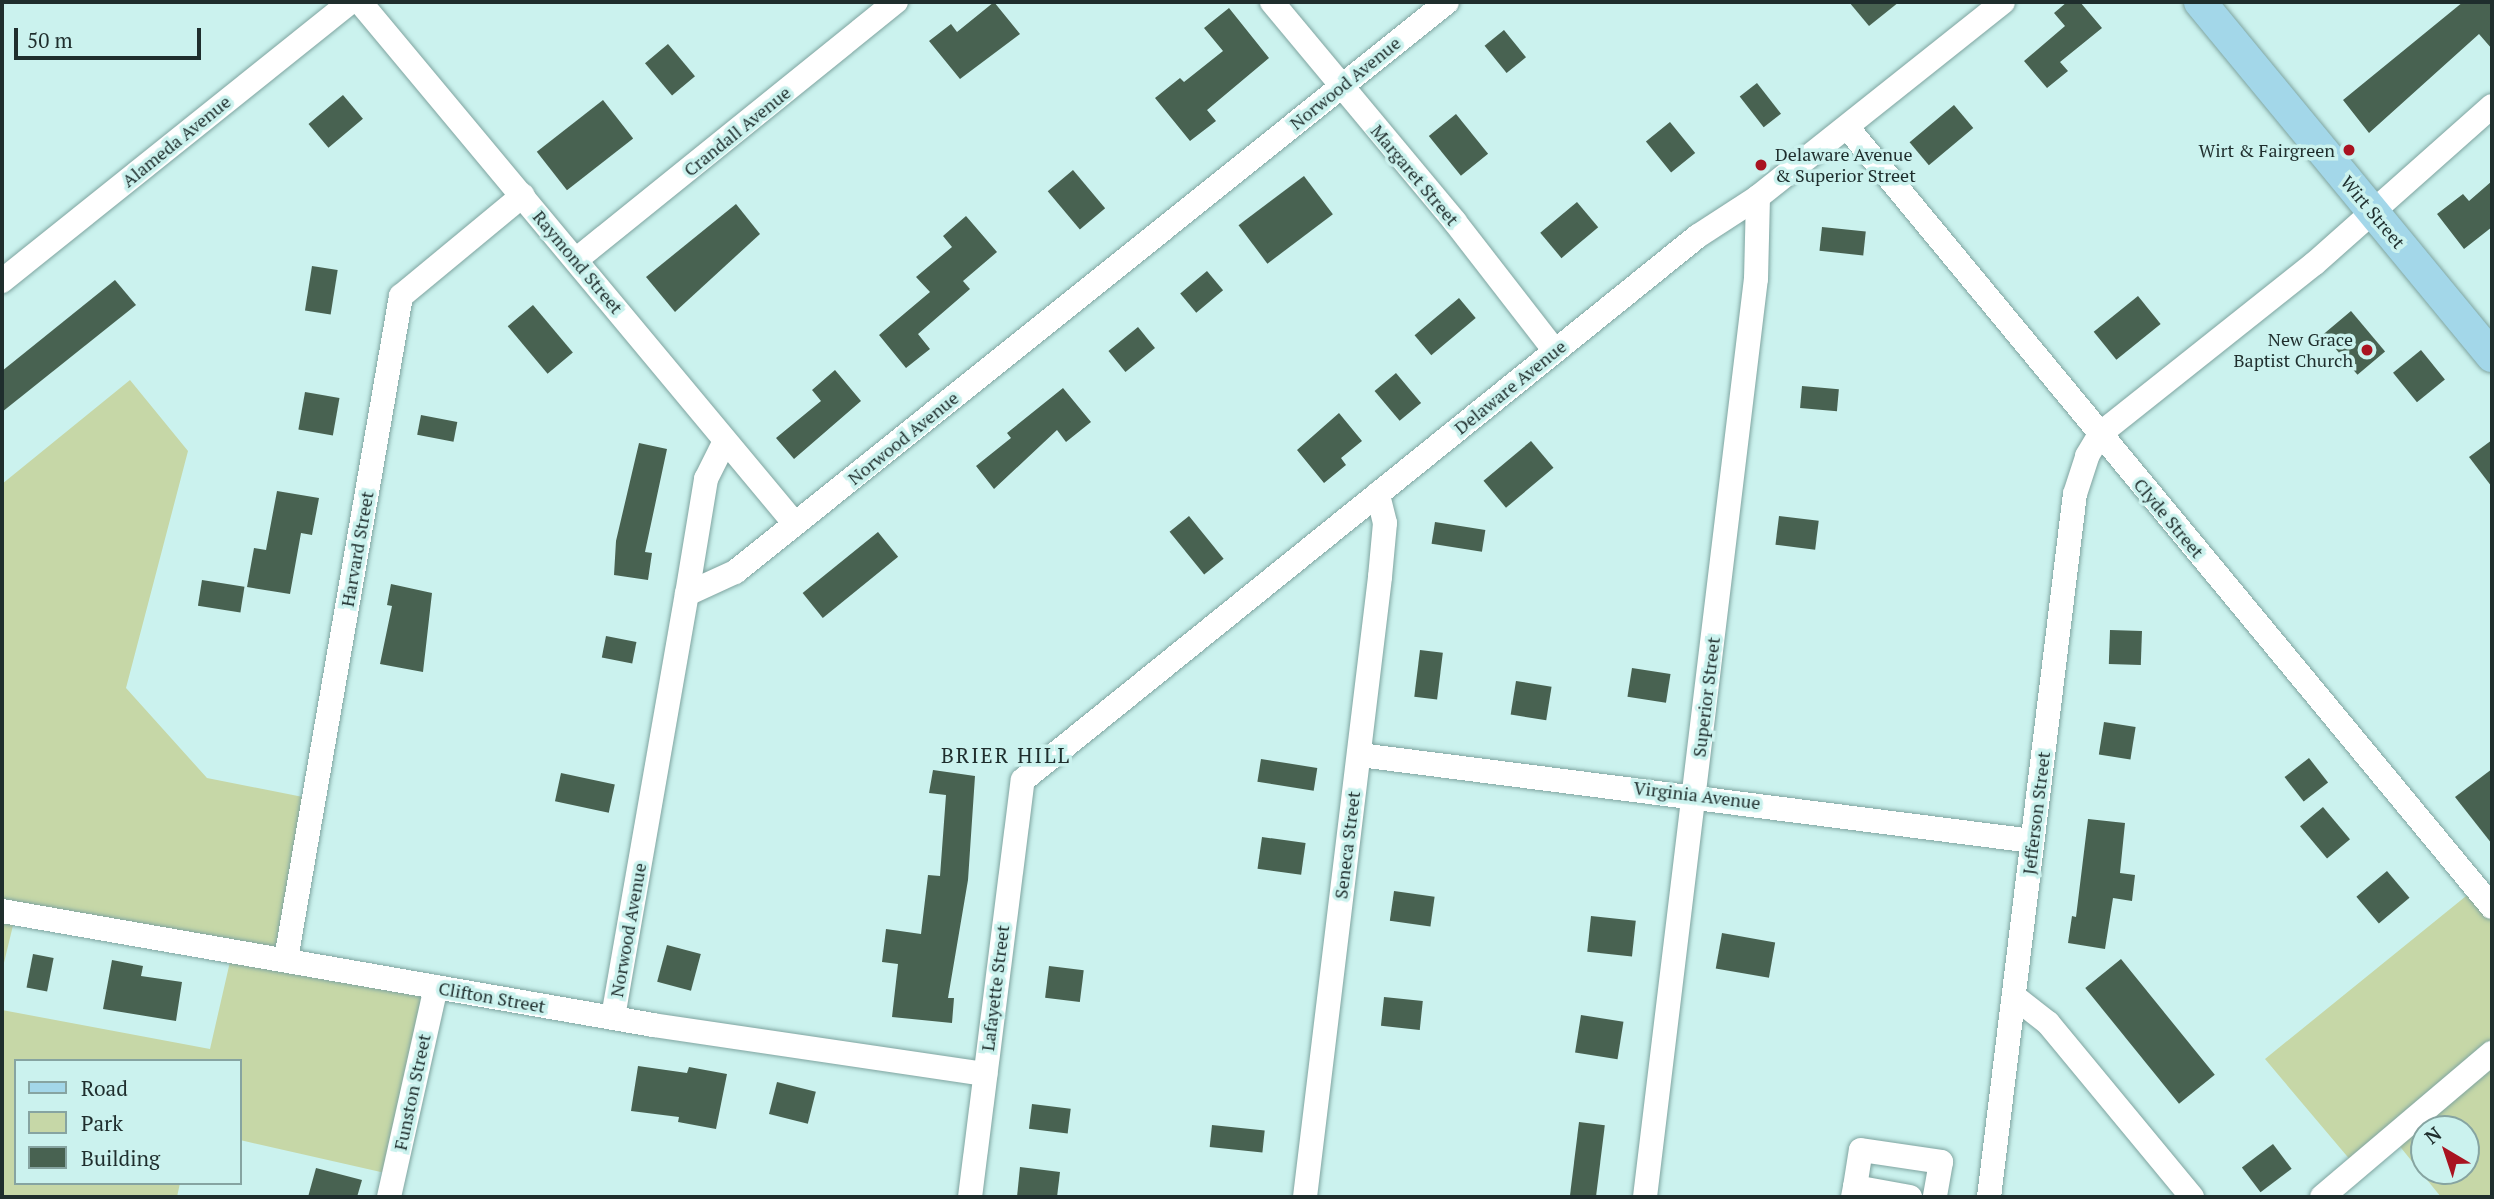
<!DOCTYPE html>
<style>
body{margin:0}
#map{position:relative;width:2494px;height:1199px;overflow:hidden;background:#cbf2ee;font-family:"PT Serif",serif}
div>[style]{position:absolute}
.green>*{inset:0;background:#c6d7a7}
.building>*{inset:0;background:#486251;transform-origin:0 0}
.roads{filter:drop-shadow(0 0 2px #7fa4a0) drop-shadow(0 0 2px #7fa4a0)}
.minor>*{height:24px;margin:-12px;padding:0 12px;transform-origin:12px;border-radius:12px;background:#fff}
.major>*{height:32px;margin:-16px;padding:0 16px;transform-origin:16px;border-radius:16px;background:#a3d7e9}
.dots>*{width:19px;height:19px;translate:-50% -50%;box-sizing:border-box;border:4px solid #cbf2ee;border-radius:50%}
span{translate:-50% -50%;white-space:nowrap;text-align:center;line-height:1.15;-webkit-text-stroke:7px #cbf2ee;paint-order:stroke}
.street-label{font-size:18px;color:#1f2e2d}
.poi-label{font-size:18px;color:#1f2e2d}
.right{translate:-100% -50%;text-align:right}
.left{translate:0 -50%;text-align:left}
.quarter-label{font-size:21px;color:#1f2e2d;letter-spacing:2px}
.frame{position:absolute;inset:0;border:4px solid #1f2e2d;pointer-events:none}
.legend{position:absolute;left:14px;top:1059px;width:228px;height:126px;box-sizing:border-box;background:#cbf2ee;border:2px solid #86a4a1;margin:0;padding:9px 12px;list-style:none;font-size:21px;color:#1f2e2d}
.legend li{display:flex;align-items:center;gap:14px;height:35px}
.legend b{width:35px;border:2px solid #86a4a1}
.north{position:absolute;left:2410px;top:1115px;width:70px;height:70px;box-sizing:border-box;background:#cbf2ee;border:2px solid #86a4a1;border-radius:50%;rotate:321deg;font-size:19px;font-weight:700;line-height:28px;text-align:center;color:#1f2e2d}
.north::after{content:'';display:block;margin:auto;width:24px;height:32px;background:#a91320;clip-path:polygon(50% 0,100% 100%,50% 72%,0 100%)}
.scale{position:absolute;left:14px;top:28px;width:187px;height:32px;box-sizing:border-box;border:4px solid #1f2e2d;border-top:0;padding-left:9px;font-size:21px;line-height:24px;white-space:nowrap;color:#1f2e2d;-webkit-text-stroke:5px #cbf2ee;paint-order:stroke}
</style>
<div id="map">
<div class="green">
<div style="clip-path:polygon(130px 380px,188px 451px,126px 688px,207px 778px,313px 799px,286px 959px,436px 987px,394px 1175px,240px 1140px,240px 1061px,16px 1061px,16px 1183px,180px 1183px,177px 1197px,2px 1197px,2px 1010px,210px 1049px,232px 953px,16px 913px,2px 971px,2px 484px)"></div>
<div style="clip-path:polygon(evenodd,2476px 888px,2492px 907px,2492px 1197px,2441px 1197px,2393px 1138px,2357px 1168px,2265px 1059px,2476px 888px,2424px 1129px,2466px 1129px,2466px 1171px,2424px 1171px,2424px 1129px)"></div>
</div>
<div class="building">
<div style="clip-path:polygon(994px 2px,1020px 34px,960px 79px,929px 41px,951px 24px,957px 32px)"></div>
<div style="clip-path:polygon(1849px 2px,1899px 2px,1869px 26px)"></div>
<div style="clip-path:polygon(2067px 2px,2080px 2px,2102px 28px,2060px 62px,2068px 71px,2047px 88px,2024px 61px,2065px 26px,2054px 13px)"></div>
<div style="clip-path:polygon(2463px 2px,2492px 2px,2492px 49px,2479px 34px,2369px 133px,2343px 100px)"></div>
<div style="clip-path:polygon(1229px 8px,1269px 58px,1207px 110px,1216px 121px,1190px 141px,1155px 98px,1180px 78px,1184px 82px,1223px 51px,1204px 28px)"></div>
<div style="left:1504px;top:30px;width:35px;height:25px;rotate:51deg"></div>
<div style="left:668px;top:44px;width:42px;height:30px;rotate:50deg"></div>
<div style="left:1757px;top:83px;width:39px;height:22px;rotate:52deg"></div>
<div style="left:343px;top:95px;width:31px;height:45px;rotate:50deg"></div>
<div style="left:603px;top:100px;width:49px;height:84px;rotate:52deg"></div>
<div style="left:1954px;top:105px;width:30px;height:58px;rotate:50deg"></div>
<div style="left:1456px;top:114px;width:51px;height:35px;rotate:51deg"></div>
<div style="left:1670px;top:122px;width:40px;height:31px;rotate:51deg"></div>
<div style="left:1073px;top:170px;width:50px;height:33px;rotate:50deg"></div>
<div style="left:1304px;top:176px;width:48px;height:82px;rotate:53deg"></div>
<div style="clip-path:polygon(2492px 181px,2492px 227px,2464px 249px,2437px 214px,2463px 194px,2469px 201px)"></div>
<div style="left:1577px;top:202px;width:33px;height:48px;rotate:50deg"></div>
<div style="clip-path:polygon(736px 204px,760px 234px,675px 312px,646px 277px)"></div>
<div style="clip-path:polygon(966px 216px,997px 252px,963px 281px,970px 289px,918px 334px,930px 349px,906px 368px,879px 335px,930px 292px,916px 277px,952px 247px,943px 236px)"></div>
<div style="left:1822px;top:227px;width:44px;height:24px;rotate:6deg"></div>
<div style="left:312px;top:266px;width:26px;height:45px;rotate:9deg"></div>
<div style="left:1207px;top:271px;width:25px;height:35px;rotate:50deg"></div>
<div style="clip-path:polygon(115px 280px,136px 305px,2px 412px,2px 371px)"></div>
<div style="left:2138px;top:296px;width:36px;height:57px;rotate:51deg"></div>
<div style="left:1459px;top:298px;width:26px;height:58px;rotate:50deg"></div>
<div style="left:533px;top:305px;width:62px;height:33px;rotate:50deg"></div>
<div style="left:2351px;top:311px;width:53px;height:36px;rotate:50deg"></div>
<div style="left:1138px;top:327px;width:27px;height:38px;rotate:51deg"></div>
<div style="left:2421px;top:350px;width:38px;height:36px;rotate:51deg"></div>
<div style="clip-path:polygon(835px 370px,861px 401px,794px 459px,776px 438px,821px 401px,812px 390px)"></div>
<div style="left:1396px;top:373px;width:39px;height:28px;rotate:50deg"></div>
<div style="left:1802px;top:386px;width:37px;height:22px;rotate:5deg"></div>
<div style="clip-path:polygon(1063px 388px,1091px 422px,1066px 442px,1057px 430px,994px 489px,976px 466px,1011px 438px,1007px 433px)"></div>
<div style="left:305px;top:392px;width:35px;height:38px;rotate:10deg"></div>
<div style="clip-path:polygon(1339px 413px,1362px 441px,1341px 458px,1346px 465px,1324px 483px,1297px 450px)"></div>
<div style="left:421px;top:415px;width:37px;height:20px;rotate:11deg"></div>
<div style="clip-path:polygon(2492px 440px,2492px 487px,2469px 457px)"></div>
<div style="left:1531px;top:441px;width:35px;height:62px;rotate:50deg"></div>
<div style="clip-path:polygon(639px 443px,667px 449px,645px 552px,652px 553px,648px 580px,614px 575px,616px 541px)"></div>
<div style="clip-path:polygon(277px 491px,319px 498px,312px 535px,301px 533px,290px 594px,247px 587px,254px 548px,266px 550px)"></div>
<div style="left:1189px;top:516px;width:55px;height:25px;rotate:51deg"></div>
<div style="left:1779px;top:516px;width:40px;height:29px;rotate:7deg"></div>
<div style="left:1435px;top:522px;width:51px;height:22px;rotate:9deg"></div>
<div style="left:878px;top:532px;width:32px;height:97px;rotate:51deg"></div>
<div style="left:202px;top:580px;width:43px;height:26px;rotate:9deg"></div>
<div style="clip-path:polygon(391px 584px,432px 593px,423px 672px,380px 664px,392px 606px,387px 605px)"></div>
<div style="left:2110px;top:630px;width:32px;height:34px;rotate:2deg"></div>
<div style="left:606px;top:636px;width:31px;height:22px;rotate:11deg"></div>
<div style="left:1420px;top:650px;width:23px;height:47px;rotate:7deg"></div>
<div style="left:1632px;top:668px;width:39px;height:29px;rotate:9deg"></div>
<div style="left:1516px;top:681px;width:36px;height:34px;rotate:9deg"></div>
<div style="left:2104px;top:722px;width:32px;height:33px;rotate:9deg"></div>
<div style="left:2309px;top:758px;width:31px;height:31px;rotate:52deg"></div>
<div style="left:1261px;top:759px;width:57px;height:23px;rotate:9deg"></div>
<div style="clip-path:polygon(2492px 769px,2492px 844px,2455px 797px)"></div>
<div style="clip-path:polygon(933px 770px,975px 776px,968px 880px,948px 998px,954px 998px,952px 1023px,892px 1017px,898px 964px,882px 962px,886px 929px,921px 934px,928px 875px,940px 876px,946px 795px,929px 793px)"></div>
<div style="left:561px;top:773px;width:55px;height:29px;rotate:12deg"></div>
<div style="left:2323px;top:807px;width:42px;height:30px;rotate:50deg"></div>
<div style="clip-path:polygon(2088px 819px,2125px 823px,2120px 873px,2135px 875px,2132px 901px,2113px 898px,2105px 949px,2068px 943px,2072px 916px,2076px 917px)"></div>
<div style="left:1262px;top:837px;width:44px;height:32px;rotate:8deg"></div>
<div style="left:2387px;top:871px;width:35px;height:40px;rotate:50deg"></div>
<div style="left:1394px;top:891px;width:41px;height:30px;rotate:8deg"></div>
<div style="left:1591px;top:916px;width:45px;height:36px;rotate:6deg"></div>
<div style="left:1722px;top:933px;width:54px;height:36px;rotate:10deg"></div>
<div style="left:667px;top:945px;width:35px;height:38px;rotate:15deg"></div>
<div style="left:33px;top:954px;width:21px;height:34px;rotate:11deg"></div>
<div style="left:2121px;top:959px;width:149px;height:46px;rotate:51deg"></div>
<div style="clip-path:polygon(112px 960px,143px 966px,141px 976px,182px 982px,176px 1021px,103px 1009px)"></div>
<div style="left:1049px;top:966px;width:35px;height:32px;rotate:7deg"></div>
<div style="left:1384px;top:997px;width:39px;height:29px;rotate:6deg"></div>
<div style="left:1581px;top:1015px;width:43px;height:38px;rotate:9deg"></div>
<div style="clip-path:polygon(638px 1066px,687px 1073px,689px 1067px,727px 1074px,716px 1129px,678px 1122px,679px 1117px,631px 1111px)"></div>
<div style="left:777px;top:1082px;width:40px;height:33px;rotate:14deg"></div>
<div style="left:1032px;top:1104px;width:39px;height:25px;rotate:7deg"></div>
<div style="left:1579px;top:1122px;width:26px;height:76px;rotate:7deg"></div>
<div style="left:1212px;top:1125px;width:53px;height:22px;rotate:6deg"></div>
<div style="left:2273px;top:1144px;width:31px;height:39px;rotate:53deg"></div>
<div style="clip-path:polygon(1020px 1167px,1060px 1172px,1057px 1197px,1017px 1197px)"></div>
<div style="clip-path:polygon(316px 1168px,362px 1180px,357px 1197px,308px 1197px)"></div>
</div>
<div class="roads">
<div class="minor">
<div style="left:360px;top:2px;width:679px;rotate:50.19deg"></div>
<div style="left:1272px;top:2px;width:286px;rotate:50.2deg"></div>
<div style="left:1455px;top:222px;width:163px;rotate:52.2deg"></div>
<div style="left:1847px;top:127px;width:1012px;rotate:50.41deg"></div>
<div style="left:577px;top:259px;width:410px;rotate:-38.9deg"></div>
<div style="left:2px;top:281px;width:446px;rotate:-38.7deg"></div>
<div style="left:687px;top:594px;width:117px;rotate:-80.6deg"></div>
<div style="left:706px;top:479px;width:42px;rotate:-63.4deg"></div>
<div style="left:1360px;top:755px;width:677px;rotate:7.29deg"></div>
<div style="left:2px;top:911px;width:661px;rotate:9.93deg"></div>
<div style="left:653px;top:1025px;width:336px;rotate:8.4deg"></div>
<div style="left:286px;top:959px;width:673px;rotate:-80.16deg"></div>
<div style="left:401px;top:296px;width:158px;rotate:-39.6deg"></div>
<div style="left:2016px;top:998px;width:41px;rotate:38deg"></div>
<div style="left:2048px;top:1023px;width:226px;rotate:50.4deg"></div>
<div style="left:613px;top:1017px;width:429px;rotate:-80.1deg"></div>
<div style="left:687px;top:594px;width:53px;rotate:-24.6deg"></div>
<div style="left:735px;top:572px;width:912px;rotate:-38.68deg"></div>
<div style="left:1855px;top:1187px;width:37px;rotate:-81deg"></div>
<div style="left:1861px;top:1150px;width:81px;rotate:8.5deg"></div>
<div style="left:1941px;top:1162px;width:36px;rotate:100deg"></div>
<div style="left:389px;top:1197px;width:215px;rotate:-77.4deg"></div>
<div style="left:970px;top:1197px;width:420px;rotate:-82.8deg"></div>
<div style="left:1023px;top:780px;width:867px;rotate:-38.87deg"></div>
<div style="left:1698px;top:236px;width:72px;rotate:-33deg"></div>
<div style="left:1758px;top:197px;width:313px;rotate:-38.5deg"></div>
<div style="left:1305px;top:1197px;width:625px;rotate:-83.1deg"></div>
<div style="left:1380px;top:577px;width:54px;rotate:-84.7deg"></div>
<div style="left:1385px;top:523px;width:30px;rotate:-104deg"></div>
<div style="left:1645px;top:1197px;width:925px;rotate:-83.11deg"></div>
<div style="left:1756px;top:279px;width:82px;rotate:-88.6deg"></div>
<div style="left:1853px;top:1197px;width:10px;rotate:-79deg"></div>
<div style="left:1855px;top:1187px;width:56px;rotate:10.3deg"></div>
<div style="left:1989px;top:1197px;width:708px;rotate:-83.03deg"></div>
<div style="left:2075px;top:494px;width:40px;rotate:-72deg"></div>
<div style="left:2087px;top:456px;width:26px;rotate:-59deg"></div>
<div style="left:2100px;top:434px;width:273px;rotate:-38.5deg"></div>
<div style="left:2314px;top:264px;width:238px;rotate:-41.6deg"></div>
<div style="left:2322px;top:1197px;width:223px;rotate:-40.3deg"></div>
</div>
<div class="major">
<div style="left:2200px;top:2px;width:459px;rotate:50.5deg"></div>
</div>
</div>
<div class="dots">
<div style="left:2349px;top:150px;background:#a91320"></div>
<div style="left:1761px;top:165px;background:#a91320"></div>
<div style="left:2367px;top:350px;background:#a91320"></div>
</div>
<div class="street-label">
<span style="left:1345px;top:83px;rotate:-39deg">Norwood Avenue</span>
<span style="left:737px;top:131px;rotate:-39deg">Crandall Avenue</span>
<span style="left:176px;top:141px;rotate:-39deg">Alameda Avenue</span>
<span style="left:1415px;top:175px;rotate:50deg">Margaret Street</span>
<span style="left:2373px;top:212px;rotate:50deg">Wirt Street</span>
<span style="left:578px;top:262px;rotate:50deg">Raymond Street</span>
<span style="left:1510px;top:387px;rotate:-39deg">Delaware Avenue</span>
<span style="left:903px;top:438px;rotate:-39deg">Norwood Avenue</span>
<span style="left:2169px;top:518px;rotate:50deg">Clyde Street</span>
<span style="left:357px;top:549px;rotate:-80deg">Harvard Street</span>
<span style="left:1706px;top:697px;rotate:-83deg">Superior Street</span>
<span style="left:1697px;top:795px;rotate:7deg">Virginia Avenue</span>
<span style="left:2036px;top:813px;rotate:-83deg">Jefferson Street</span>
<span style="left:1347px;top:845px;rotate:-83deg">Seneca Street</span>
<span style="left:628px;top:930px;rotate:-80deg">Norwood Avenue</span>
<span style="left:995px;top:988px;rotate:-83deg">Lafayette Street</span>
<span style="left:492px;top:997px;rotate:10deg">Clifton Street</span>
<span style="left:412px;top:1092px;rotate:-78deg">Funston Street</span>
</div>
<div class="poi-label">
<span class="right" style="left:2335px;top:150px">Wirt &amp; Fairgreen</span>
<span class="left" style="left:1775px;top:165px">Delaware Avenue<br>&amp; Superior Street</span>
<span class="right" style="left:2353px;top:350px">New Grace<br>Baptist Church</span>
</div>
<div class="quarter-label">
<span style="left:1006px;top:755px">BRIER HILL</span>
</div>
<div class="frame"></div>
<ul class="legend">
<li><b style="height:9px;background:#a3d7e9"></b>Road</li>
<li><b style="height:19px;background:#c6d7a7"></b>Park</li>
<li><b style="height:19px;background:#486251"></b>Building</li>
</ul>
<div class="north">N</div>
<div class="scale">50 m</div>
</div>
